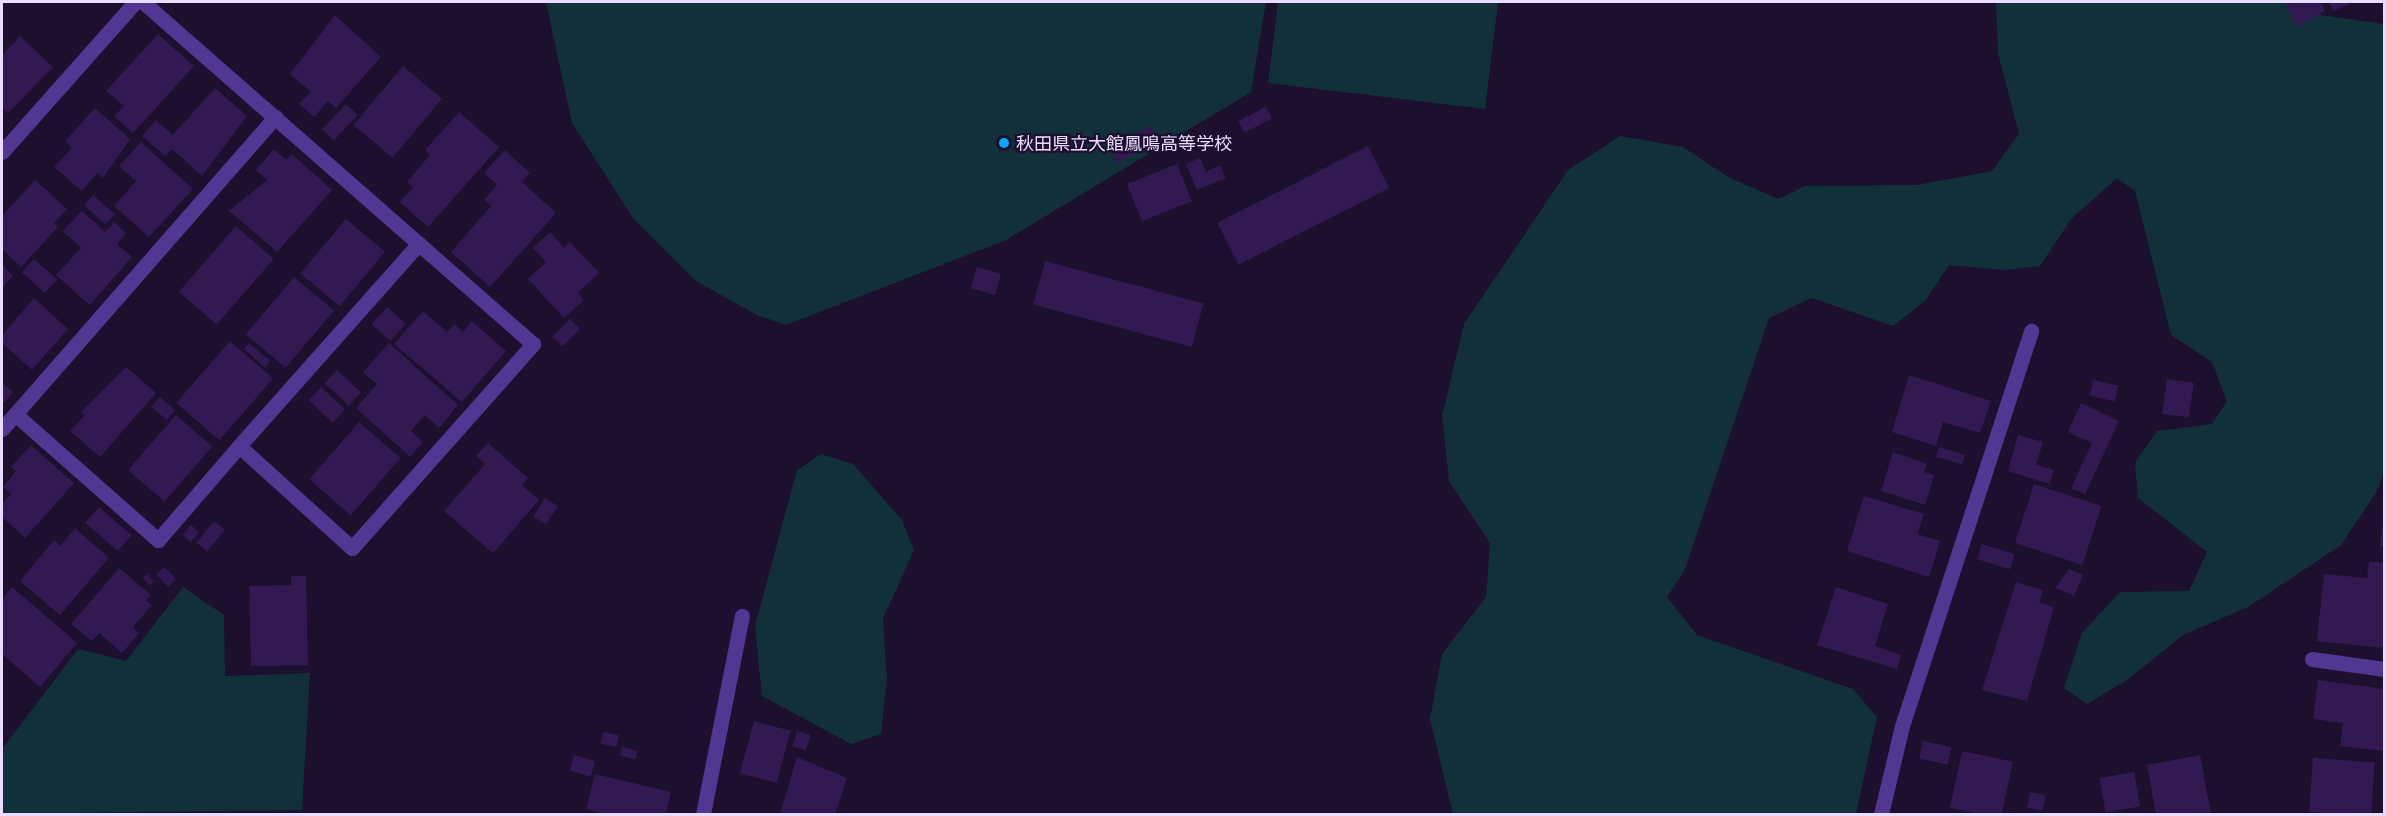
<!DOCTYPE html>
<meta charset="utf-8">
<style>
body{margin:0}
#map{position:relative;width:2386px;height:816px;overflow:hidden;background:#1d0f2e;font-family:Barlow,"Noto Sans JP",sans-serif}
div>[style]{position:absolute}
.green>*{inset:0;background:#113039}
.building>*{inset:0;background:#331951;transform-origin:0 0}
.street>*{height:15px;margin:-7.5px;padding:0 7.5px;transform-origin:7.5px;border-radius:7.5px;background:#513692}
.dots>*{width:16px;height:16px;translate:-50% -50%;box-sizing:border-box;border:3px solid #1d0f2e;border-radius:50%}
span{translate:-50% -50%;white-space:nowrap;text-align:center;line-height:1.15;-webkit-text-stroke:4.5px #1d0f2e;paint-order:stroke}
.poi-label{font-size:18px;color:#e9ddff}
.left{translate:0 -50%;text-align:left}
.frame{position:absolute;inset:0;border:3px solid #e9ddff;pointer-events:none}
</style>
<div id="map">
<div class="green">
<div style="clip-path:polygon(546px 2px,1266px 2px,1251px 92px,1006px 240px,786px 325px,757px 315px,696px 281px,633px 218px,572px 123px)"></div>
<div style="clip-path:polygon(1278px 2px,1498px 2px,1485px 109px,1268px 83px)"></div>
<div style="clip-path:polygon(1996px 2px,2295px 2px,2313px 14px,2384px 24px,2384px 473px,2376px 493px,2341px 545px,2248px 607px,2183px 635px,2127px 680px,2087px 704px,2064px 688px,2082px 633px,2120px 592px,2189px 591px,2207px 552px,2138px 498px,2135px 463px,2157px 431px,2212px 424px,2227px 401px,2212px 362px,2171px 335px,2135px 191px,2117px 178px,2072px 218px,2040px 266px,2004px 270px,1949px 265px,1925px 301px,1893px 326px,1812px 298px,1769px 318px,1684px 572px,1667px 597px,1697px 635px,1853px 689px,1877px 717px,1856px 814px,1453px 814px,1430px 719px,1442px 654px,1486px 597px,1490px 543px,1449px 481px,1442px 416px,1464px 324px,1568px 170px,1620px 136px,1683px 147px,1728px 177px,1778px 199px,1805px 186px,1917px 185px,1992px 171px,2019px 134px,1998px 53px)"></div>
<div style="clip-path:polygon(821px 454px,853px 464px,902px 520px,914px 550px,883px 619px,887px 679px,881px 734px,851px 744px,762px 696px,755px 626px,797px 470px)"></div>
<div style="clip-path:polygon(183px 587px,224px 615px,225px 676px,310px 673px,302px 810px,2px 814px,2px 749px,78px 649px,126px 661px)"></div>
</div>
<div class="building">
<div style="clip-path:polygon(2284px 2px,2321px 2px,2325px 11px,2297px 27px)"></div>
<div style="clip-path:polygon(2329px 2px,2348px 2px,2349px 4px,2333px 11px)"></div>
<div style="clip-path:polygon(335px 15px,381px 57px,336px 108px,328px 101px,314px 117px,299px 104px,311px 92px,290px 74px)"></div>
<div style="clip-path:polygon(158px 34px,194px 66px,133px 133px,114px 116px,124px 106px,106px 91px)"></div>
<div style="clip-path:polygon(20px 36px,53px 67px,8px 113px,2px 107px,2px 55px)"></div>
<div style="left:403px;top:66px;width:51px;height:77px;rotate:40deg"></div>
<div style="clip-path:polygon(215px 88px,247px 116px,202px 176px,172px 149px,165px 156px,142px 136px,156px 120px,173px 135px)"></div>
<div style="left:346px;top:104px;width:16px;height:35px;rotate:43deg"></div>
<div style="left:1266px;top:107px;width:13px;height:31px;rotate:63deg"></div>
<div style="clip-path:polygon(95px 108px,130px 139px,103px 178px,97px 173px,82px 191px,54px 167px,72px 148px,65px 141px)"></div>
<div style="clip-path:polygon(459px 112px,499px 147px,428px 227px,400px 202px,413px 187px,407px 182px,430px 155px,425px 150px)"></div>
<div style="left:1151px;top:126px;width:19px;height:47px;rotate:65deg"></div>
<div style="clip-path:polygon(141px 142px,193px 189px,149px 237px,114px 206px,136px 181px,119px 166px)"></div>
<div style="left:1368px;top:146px;width:47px;height:169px;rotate:63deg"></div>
<div style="clip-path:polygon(274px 149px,286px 160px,292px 154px,332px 190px,277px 252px,229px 211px,267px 180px,256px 170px)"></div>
<div style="clip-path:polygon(505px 150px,530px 173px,522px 182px,556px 213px,490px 287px,451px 252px,491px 206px,484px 200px,497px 185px,484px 173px)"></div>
<div style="clip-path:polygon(1200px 158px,1206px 172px,1220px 165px,1226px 178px,1197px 190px,1186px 164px)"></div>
<div style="left:1177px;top:164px;width:40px;height:54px;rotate:68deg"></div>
<div style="clip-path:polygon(35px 180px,67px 209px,54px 223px,58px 227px,21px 267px,2px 249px,2px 216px)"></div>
<div style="left:93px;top:195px;width:29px;height:14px;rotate:41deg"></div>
<div style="clip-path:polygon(82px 211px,105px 232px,114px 222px,126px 233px,117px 244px,132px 257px,90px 305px,56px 275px,81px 248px,63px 231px)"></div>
<div style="left:346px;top:219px;width:51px;height:71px;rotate:40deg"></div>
<div style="left:236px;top:226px;width:50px;height:87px;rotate:41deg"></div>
<div style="clip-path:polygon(550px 232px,564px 248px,570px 242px,599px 273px,578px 293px,584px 300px,564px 318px,528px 279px,546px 262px,533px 248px)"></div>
<div style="left:34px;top:259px;width:31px;height:18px;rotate:42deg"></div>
<div style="left:1045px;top:261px;width:164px;height:45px;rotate:15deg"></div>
<div style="clip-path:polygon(2px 264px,13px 276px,2px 288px)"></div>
<div style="left:977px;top:267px;width:25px;height:22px;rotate:16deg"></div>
<div style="left:294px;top:277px;width:52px;height:75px;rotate:40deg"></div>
<div style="clip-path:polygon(34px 298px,68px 329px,32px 370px,2px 343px,2px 335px)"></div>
<div style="left:387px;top:307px;width:25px;height:23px;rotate:42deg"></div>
<div style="clip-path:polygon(423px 311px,447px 332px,454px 324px,463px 332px,472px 321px,506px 351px,462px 402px,394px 344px)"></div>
<div style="left:570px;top:319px;width:14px;height:25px;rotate:45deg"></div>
<div style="left:230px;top:341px;width:57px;height:82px;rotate:41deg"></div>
<div style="left:249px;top:343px;width:28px;height:8px;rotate:41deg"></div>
<div style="clip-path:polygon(389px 343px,458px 405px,439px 428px,425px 415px,411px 431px,423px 442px,410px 457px,356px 408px,377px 384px,363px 372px)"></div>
<div style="clip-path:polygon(126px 367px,156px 393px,100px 457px,70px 431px,85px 415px,81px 412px)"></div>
<div style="left:337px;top:370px;width:33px;height:18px;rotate:43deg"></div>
<div style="clip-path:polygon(1909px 375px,1991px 401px,1980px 433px,1943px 422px,1936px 446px,1892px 432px)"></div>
<div style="left:2167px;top:379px;width:27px;height:35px;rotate:8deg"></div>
<div style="left:2093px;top:380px;width:26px;height:16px;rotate:13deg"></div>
<div style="clip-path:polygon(2px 383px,13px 392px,2px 405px)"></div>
<div style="left:321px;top:387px;width:33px;height:18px;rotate:43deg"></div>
<div style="left:160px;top:397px;width:20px;height:13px;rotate:41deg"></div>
<div style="clip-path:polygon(2081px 403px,2119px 421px,2085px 494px,2071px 488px,2092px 443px,2068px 432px)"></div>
<div style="left:176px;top:415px;width:48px;height:73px;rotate:41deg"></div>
<div style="left:359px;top:422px;width:55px;height:76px;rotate:41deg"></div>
<div style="clip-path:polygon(2018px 435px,2043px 442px,2036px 465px,2054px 470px,2049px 484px,2008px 471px)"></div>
<div style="clip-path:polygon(488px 443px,528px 478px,522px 485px,539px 500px,493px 553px,444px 511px,485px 464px,476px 456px)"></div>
<div style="clip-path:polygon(31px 445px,74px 483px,25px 538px,2px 517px,2px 504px,11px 494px,3px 487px,16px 471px,11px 467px)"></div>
<div style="left:1939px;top:447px;width:27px;height:10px;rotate:17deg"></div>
<div style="clip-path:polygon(1893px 452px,1927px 464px,1924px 472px,1934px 475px,1925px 505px,1881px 491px)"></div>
<div style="left:2034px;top:484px;width:71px;height:62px;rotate:18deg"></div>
<div style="clip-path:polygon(1864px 496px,1924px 514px,1917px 534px,1940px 541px,1929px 577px,1847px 551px)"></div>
<div style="left:545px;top:498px;width:15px;height:22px;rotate:32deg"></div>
<div style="left:99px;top:507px;width:43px;height:21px;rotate:41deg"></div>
<div style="left:214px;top:521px;width:14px;height:28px;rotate:39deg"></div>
<div style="clip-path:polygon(2383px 524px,2384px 524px,2384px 547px,2380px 546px)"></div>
<div style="left:191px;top:525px;width:11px;height:13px;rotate:41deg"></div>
<div style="clip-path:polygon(75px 528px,109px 558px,60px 615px,20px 581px,54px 540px,60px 546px)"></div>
<div style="left:1982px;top:544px;width:34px;height:16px;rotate:17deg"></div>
<div style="clip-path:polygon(2369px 561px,2384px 563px,2383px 648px,2317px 641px,2324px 574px,2367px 578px)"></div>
<div style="left:164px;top:567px;width:17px;height:11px;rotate:45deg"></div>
<div style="clip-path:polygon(119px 568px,151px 595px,146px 601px,152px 605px,133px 627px,139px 633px,122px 653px,99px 633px,92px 641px,71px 624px)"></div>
<div style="clip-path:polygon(2069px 569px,2083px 575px,2074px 596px,2055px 588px)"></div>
<div style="left:147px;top:574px;width:10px;height:6px;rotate:45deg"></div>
<div style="clip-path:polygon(291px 576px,306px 576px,308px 665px,251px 666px,249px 586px,291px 585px)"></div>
<div style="clip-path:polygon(2016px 582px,2043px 590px,2039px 602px,2054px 607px,2027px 701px,1982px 690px)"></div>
<div style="clip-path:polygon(12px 587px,77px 643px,40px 687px,2px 654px,2px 599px)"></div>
<div style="clip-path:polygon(1836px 587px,1888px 604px,1875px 646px,1901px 655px,1897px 669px,1817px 645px)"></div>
<div style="clip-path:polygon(2318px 680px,2384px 689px,2384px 751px,2340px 746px,2343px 723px,2313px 719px)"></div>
<div style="left:754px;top:721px;width:38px;height:54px;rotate:15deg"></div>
<div style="left:797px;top:731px;width:14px;height:16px;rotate:17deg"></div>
<div style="left:603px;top:732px;width:16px;height:12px;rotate:11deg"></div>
<div style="left:1923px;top:741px;width:29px;height:18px;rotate:12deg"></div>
<div style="left:622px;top:747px;width:16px;height:9px;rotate:14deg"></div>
<div style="left:1962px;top:751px;width:52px;height:58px;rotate:12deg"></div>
<div style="left:574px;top:755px;width:22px;height:16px;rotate:16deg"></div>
<div style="clip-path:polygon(2200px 755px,2211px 814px,2156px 814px,2147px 765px)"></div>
<div style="clip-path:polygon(797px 757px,847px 778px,835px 814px,780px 814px)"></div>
<div style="left:2313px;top:758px;width:62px;height:54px;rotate:4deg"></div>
<div style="left:2134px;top:772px;width:35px;height:35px;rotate:80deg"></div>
<div style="clip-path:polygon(595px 774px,671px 792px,666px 814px,605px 814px,586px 809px)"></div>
<div style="left:2030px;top:792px;width:16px;height:16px;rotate:11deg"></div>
</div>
<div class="street">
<div style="left:2px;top:152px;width:200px;rotate:-48.4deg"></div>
<div style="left:15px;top:414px;width:191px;rotate:41.4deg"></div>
<div style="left:158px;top:540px;width:124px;rotate:-49.2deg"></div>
<div style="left:239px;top:446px;width:152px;rotate:42.1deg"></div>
<div style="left:352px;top:548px;width:273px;rotate:-48.4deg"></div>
<div style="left:533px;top:344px;width:519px;rotate:-138.75deg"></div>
<div style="left:2px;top:429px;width:415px;rotate:-48.8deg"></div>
<div style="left:239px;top:446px;width:271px;rotate:-48.4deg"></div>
<div style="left:2312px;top:659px;width:73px;rotate:7.9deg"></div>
<div style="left:703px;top:814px;width:202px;rotate:-78.9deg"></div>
<div style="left:1881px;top:814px;width:90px;rotate:-76.6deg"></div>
<div style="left:1902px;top:726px;width:416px;rotate:-71.9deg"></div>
</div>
<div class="dots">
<div style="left:1004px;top:143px;background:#09a8ff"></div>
</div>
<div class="poi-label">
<span class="left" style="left:1016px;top:143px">秋田県立大館鳳鳴高等学校</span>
</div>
<div class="frame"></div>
</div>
